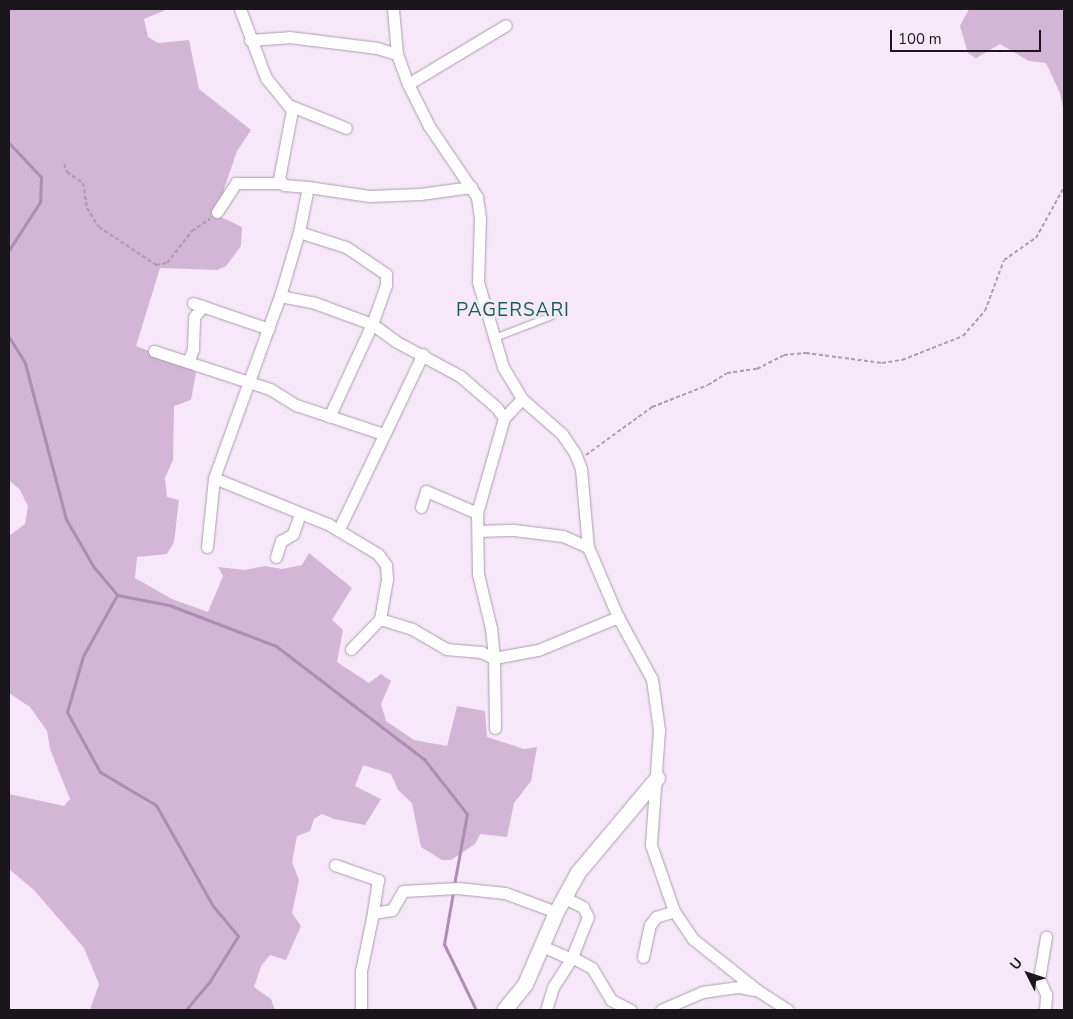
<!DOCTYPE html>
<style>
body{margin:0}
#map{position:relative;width:1073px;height:1019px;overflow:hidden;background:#f6e8f8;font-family:"Nunito Sans",sans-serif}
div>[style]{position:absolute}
.green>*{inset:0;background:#d3b5d6}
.stream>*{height:3px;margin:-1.5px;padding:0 1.5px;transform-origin:1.5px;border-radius:1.5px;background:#af8cb4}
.path>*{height:2px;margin-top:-1px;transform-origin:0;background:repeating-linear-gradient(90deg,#a99eaa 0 4px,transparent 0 6.5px)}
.roads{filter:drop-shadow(0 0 1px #a99cab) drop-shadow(0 0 1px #a99cab)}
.service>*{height:5.5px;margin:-2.75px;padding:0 2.75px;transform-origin:2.75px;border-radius:2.75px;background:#fff}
.minor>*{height:11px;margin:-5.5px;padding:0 5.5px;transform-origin:5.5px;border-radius:5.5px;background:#fff}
.tertiary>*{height:15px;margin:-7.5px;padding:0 7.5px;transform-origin:7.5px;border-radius:7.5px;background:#fff}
span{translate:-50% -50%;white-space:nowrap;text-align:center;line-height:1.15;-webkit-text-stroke:5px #f6e8f8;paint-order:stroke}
.quarter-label{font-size:19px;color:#116351;letter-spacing:1px}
.frame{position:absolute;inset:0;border:10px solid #1b161c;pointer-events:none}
.north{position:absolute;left:1003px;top:949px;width:50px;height:50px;-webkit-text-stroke:4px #f6e8f8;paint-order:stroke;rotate:311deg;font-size:14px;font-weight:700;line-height:20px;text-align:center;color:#1b161c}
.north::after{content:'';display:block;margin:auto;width:18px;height:22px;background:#1b161c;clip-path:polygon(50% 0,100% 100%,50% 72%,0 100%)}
.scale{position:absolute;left:890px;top:30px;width:151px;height:22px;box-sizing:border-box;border:2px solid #1b161c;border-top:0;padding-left:6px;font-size:15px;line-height:18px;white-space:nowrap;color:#1b161c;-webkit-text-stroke:4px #f6e8f8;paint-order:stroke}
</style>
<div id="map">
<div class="green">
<div style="clip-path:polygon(9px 9px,168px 9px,144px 19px,148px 37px,158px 43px,189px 40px,199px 89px,251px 130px,237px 151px,224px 189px,221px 217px,242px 227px,241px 246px,226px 266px,217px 270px,160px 268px,136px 346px,190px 367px,196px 373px,191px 400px,174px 406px,173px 460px,165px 478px,167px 497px,179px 500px,174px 542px,167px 554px,137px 557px,135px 578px,172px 599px,208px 612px,223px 576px,218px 567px,244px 570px,265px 566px,282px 569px,302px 565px,309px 553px,352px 588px,332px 620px,343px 630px,337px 662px,369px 683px,381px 674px,391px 681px,381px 704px,386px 721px,414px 740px,447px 746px,457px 706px,485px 711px,487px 737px,524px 749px,537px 747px,531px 781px,514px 803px,507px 837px,480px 834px,475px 844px,451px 860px,442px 860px,421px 847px,412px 803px,398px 790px,391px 774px,363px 765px,355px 786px,381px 799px,365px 825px,334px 819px,322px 814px,314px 819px,310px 831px,297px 836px,292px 862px,299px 880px,292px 913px,301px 926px,286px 960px,270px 955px,261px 966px,254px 987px,271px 999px,275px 1010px,90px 1010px,99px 984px,84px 948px,34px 890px,9px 869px,9px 794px,64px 806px,70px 799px,50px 749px,47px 731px,30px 707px,9px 693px,9px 536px,25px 524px,28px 506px,20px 490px,9px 480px)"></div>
<div style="clip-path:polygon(969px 9px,1064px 9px,1064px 112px,1060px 93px,1046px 63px,1029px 61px,1000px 44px,976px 58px,968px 53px,960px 26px)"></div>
</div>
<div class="stream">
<div style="left:9px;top:143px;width:47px;rotate:46.7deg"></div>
<div style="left:41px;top:177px;width:25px;rotate:92deg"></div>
<div style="left:40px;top:202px;width:57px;rotate:122.9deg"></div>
<div style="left:9px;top:337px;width:31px;rotate:58deg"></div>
<div style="left:25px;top:363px;width:161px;rotate:75.3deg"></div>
<div style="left:66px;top:519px;width:54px;rotate:60.1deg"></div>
<div style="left:93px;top:566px;width:38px;rotate:50deg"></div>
<div style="left:117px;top:595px;width:53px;rotate:10.9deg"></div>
<div style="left:169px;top:605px;width:115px;rotate:21deg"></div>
<div style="left:276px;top:646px;width:186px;rotate:37.4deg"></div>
<div style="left:424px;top:759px;width:70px;rotate:52deg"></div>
<div style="left:467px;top:814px;width:72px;rotate:100.4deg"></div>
<div style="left:117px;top:595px;width:70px;rotate:119.1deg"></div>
<div style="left:83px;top:656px;width:58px;rotate:105.9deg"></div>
<div style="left:67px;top:712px;width:68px;rotate:61.2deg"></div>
<div style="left:100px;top:772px;width:65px;rotate:30.5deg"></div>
<div style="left:156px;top:805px;width:116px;rotate:60.6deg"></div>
<div style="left:213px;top:906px;width:39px;rotate:50deg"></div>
<div style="left:238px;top:936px;width:53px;rotate:121.9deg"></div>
<div style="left:210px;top:981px;width:38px;rotate:130deg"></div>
<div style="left:453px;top:892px;width:53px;rotate:99.8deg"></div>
<div style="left:444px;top:944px;width:73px;rotate:64.1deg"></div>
</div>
<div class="path">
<div style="left:64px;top:164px;width:9px;rotate:69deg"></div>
<div style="left:67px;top:172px;width:19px;rotate:35deg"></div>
<div style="left:83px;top:183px;width:25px;rotate:81deg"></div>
<div style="left:87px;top:208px;width:22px;rotate:58deg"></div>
<div style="left:99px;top:227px;width:69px;rotate:33.7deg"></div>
<div style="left:156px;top:265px;width:11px;rotate:-10deg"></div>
<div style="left:167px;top:263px;width:41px;rotate:-52deg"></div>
<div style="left:192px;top:231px;width:22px;rotate:-34deg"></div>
<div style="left:586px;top:455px;width:82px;rotate:-36deg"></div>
<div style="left:652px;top:407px;width:60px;rotate:-21.4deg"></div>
<div style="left:708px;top:385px;width:22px;rotate:-32deg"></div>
<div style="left:727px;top:373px;width:30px;rotate:-8deg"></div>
<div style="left:757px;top:369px;width:30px;rotate:-27deg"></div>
<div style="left:784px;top:355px;width:22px;rotate:-5deg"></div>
<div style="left:806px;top:353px;width:77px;rotate:7.5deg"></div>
<div style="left:882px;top:363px;width:20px;rotate:-9deg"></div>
<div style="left:902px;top:360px;width:66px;rotate:-21.5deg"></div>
<div style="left:963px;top:336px;width:33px;rotate:-49deg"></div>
<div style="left:985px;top:311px;width:54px;rotate:-69.6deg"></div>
<div style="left:1004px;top:260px;width:39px;rotate:-35deg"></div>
<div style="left:1036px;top:238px;width:58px;rotate:-61.2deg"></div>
</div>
<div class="roads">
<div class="service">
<div style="left:495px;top:338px;width:61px;rotate:-21.1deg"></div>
</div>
<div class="minor">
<div style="left:240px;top:9px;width:74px;rotate:69.4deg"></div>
<div style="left:266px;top:78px;width:41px;rotate:50.9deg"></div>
<div style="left:292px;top:110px;width:70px;rotate:100.7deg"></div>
<div style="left:279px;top:179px;width:8px;rotate:50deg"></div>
<div style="left:284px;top:185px;width:24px;rotate:5deg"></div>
<div style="left:393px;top:9px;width:45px;rotate:84.9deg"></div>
<div style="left:397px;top:54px;width:32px;rotate:70deg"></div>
<div style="left:408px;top:84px;width:47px;rotate:63.4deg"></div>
<div style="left:429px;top:126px;width:86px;rotate:55.9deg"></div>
<div style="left:477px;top:197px;width:21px;rotate:82deg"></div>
<div style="left:480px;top:218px;width:64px;rotate:91.8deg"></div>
<div style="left:478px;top:282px;width:89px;rotate:73.6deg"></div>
<div style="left:503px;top:367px;width:37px;rotate:59deg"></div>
<div style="left:522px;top:399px;width:53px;rotate:41.2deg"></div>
<div style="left:562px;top:434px;width:23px;rotate:56deg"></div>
<div style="left:575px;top:453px;width:17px;rotate:69deg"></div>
<div style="left:581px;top:469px;width:78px;rotate:84.9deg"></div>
<div style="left:588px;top:547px;width:76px;rotate:66.8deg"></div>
<div style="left:618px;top:617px;width:71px;rotate:61.3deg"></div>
<div style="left:652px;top:679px;width:51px;rotate:82.2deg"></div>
<div style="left:659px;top:730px;width:115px;rotate:94deg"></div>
<div style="left:651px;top:845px;width:70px;rotate:70.8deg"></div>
<div style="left:674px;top:911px;width:34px;rotate:56deg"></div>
<div style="left:693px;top:939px;width:82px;rotate:38.6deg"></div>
<div style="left:757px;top:990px;width:37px;rotate:33deg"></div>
<div style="left:250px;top:40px;width:39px;rotate:-4deg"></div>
<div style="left:289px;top:37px;width:89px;rotate:7.1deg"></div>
<div style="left:377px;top:48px;width:21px;rotate:17deg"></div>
<div style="left:408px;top:84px;width:114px;rotate:-31deg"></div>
<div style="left:291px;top:106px;width:59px;rotate:21.8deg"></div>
<div style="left:217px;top:212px;width:35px;rotate:-57deg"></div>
<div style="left:236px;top:183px;width:45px"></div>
<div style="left:299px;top:232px;width:49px;rotate:17.7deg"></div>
<div style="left:346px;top:247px;width:48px;rotate:34deg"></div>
<div style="left:386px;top:274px;width:11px;rotate:90deg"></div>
<div style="left:386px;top:285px;width:41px;rotate:109.7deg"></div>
<div style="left:372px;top:324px;width:29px;rotate:36deg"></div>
<div style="left:395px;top:341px;width:74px;rotate:28.3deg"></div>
<div style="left:460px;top:376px;width:48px;rotate:40.7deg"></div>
<div style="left:496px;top:407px;width:14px;rotate:54deg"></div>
<div style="left:504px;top:418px;width:99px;rotate:105.9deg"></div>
<div style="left:477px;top:513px;width:61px;rotate:89.1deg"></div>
<div style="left:478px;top:574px;width:56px;rotate:76.5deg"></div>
<div style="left:491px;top:628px;width:30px;rotate:84deg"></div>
<div style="left:494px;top:658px;width:70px;rotate:89.2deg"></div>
<div style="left:280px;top:296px;width:36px;rotate:11deg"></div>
<div style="left:315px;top:303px;width:61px;rotate:20.2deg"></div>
<div style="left:372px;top:324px;width:102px;rotate:114.8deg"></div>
<div style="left:193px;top:303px;width:80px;rotate:18.9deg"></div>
<div style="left:154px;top:351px;width:122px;rotate:18.1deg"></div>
<div style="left:270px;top:389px;width:31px;rotate:32deg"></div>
<div style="left:296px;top:405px;width:92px;rotate:18.4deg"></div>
<div style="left:188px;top:362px;width:14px;rotate:-69deg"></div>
<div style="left:193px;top:349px;width:32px;rotate:-88deg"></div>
<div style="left:194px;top:317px;width:14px;rotate:-51deg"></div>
<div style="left:504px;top:418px;width:26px;rotate:-47deg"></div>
<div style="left:214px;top:478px;width:194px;rotate:-70.1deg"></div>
<div style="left:280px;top:296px;width:67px;rotate:-73.5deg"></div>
<div style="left:299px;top:232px;width:46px;rotate:-78.7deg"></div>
<div style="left:308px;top:187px;width:62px;rotate:8.4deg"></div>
<div style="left:369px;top:196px;width:51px;rotate:-2.2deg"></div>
<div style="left:420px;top:194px;width:52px;rotate:-7.7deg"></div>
<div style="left:421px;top:507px;width:17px;rotate:-73deg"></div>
<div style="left:426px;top:491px;width:56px;rotate:23.3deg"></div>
<div style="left:339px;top:529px;width:194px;rotate:-64.4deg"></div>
<div style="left:478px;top:531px;width:36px;rotate:-2deg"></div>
<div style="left:514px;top:530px;width:49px;rotate:7deg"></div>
<div style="left:563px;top:536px;width:27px;rotate:24deg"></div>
<div style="left:207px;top:547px;width:69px;rotate:-84.2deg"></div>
<div style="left:214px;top:478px;width:123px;rotate:22deg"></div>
<div style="left:328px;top:524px;width:58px;rotate:31deg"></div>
<div style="left:378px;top:554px;width:14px;rotate:54deg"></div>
<div style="left:386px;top:565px;width:14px;rotate:86deg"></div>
<div style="left:387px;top:579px;width:41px;rotate:99.9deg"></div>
<div style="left:380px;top:619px;width:34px;rotate:17deg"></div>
<div style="left:412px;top:629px;width:39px;rotate:30deg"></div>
<div style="left:446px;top:649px;width:35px;rotate:5deg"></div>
<div style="left:481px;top:652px;width:14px;rotate:25deg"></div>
<div style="left:494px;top:658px;width:45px;rotate:-10.3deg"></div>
<div style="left:538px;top:650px;width:87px;rotate:-22.4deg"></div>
<div style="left:276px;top:557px;width:17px;rotate:-73deg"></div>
<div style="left:281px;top:541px;width:14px;rotate:-30deg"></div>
<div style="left:293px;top:534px;width:21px;rotate:-71deg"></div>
<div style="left:351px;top:649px;width:42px;rotate:-46deg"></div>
<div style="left:335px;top:865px;width:46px;rotate:19.2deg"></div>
<div style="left:378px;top:880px;width:33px;rotate:99deg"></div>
<div style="left:542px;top:946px;width:32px;rotate:24deg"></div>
<div style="left:572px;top:957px;width:23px;rotate:29deg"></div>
<div style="left:592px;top:968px;width:37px;rotate:59deg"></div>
<div style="left:611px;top:1000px;width:22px;rotate:27deg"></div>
<div style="left:643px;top:957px;width:33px;rotate:-78deg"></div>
<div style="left:650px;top:925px;width:10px;rotate:-53deg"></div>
<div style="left:656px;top:917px;width:19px;rotate:-18deg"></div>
<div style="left:361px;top:1010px;width:39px;rotate:-90deg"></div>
<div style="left:361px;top:971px;width:59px;rotate:-78.3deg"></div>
<div style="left:373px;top:913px;width:19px;rotate:-9deg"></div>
<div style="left:392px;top:910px;width:22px;rotate:-60deg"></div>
<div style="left:403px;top:891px;width:55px;rotate:-3.1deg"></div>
<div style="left:458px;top:888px;width:47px;rotate:6.1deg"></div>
<div style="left:505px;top:893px;width:54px;rotate:20.4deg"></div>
<div style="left:546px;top:1010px;width:24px;rotate:-73deg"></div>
<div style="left:553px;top:987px;width:33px;rotate:-57deg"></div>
<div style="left:571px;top:959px;width:45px;rotate:-68deg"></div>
<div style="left:588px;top:917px;width:11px;rotate:-117deg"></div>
<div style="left:583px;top:907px;width:22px;rotate:-153deg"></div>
<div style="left:661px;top:1010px;width:45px;rotate:-23.7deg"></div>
<div style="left:702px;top:992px;width:37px;rotate:-8deg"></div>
<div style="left:739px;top:987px;width:16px;rotate:11deg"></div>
<div style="left:1045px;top:1010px;width:16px;rotate:-86deg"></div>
<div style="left:1046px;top:994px;width:17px;rotate:-115deg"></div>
<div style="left:1039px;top:979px;width:43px;rotate:-80.5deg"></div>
</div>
<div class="tertiary">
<div style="left:504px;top:1010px;width:33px;rotate:-51deg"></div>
<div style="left:525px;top:984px;width:78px;rotate:-66.7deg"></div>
<div style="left:556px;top:912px;width:46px;rotate:-61.2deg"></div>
<div style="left:578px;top:872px;width:123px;rotate:-50deg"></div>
</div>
</div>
<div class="quarter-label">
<span style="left:513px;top:311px">PAGERSARI</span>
</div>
<div class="frame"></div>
<div class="north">U</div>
<div class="scale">100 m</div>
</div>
